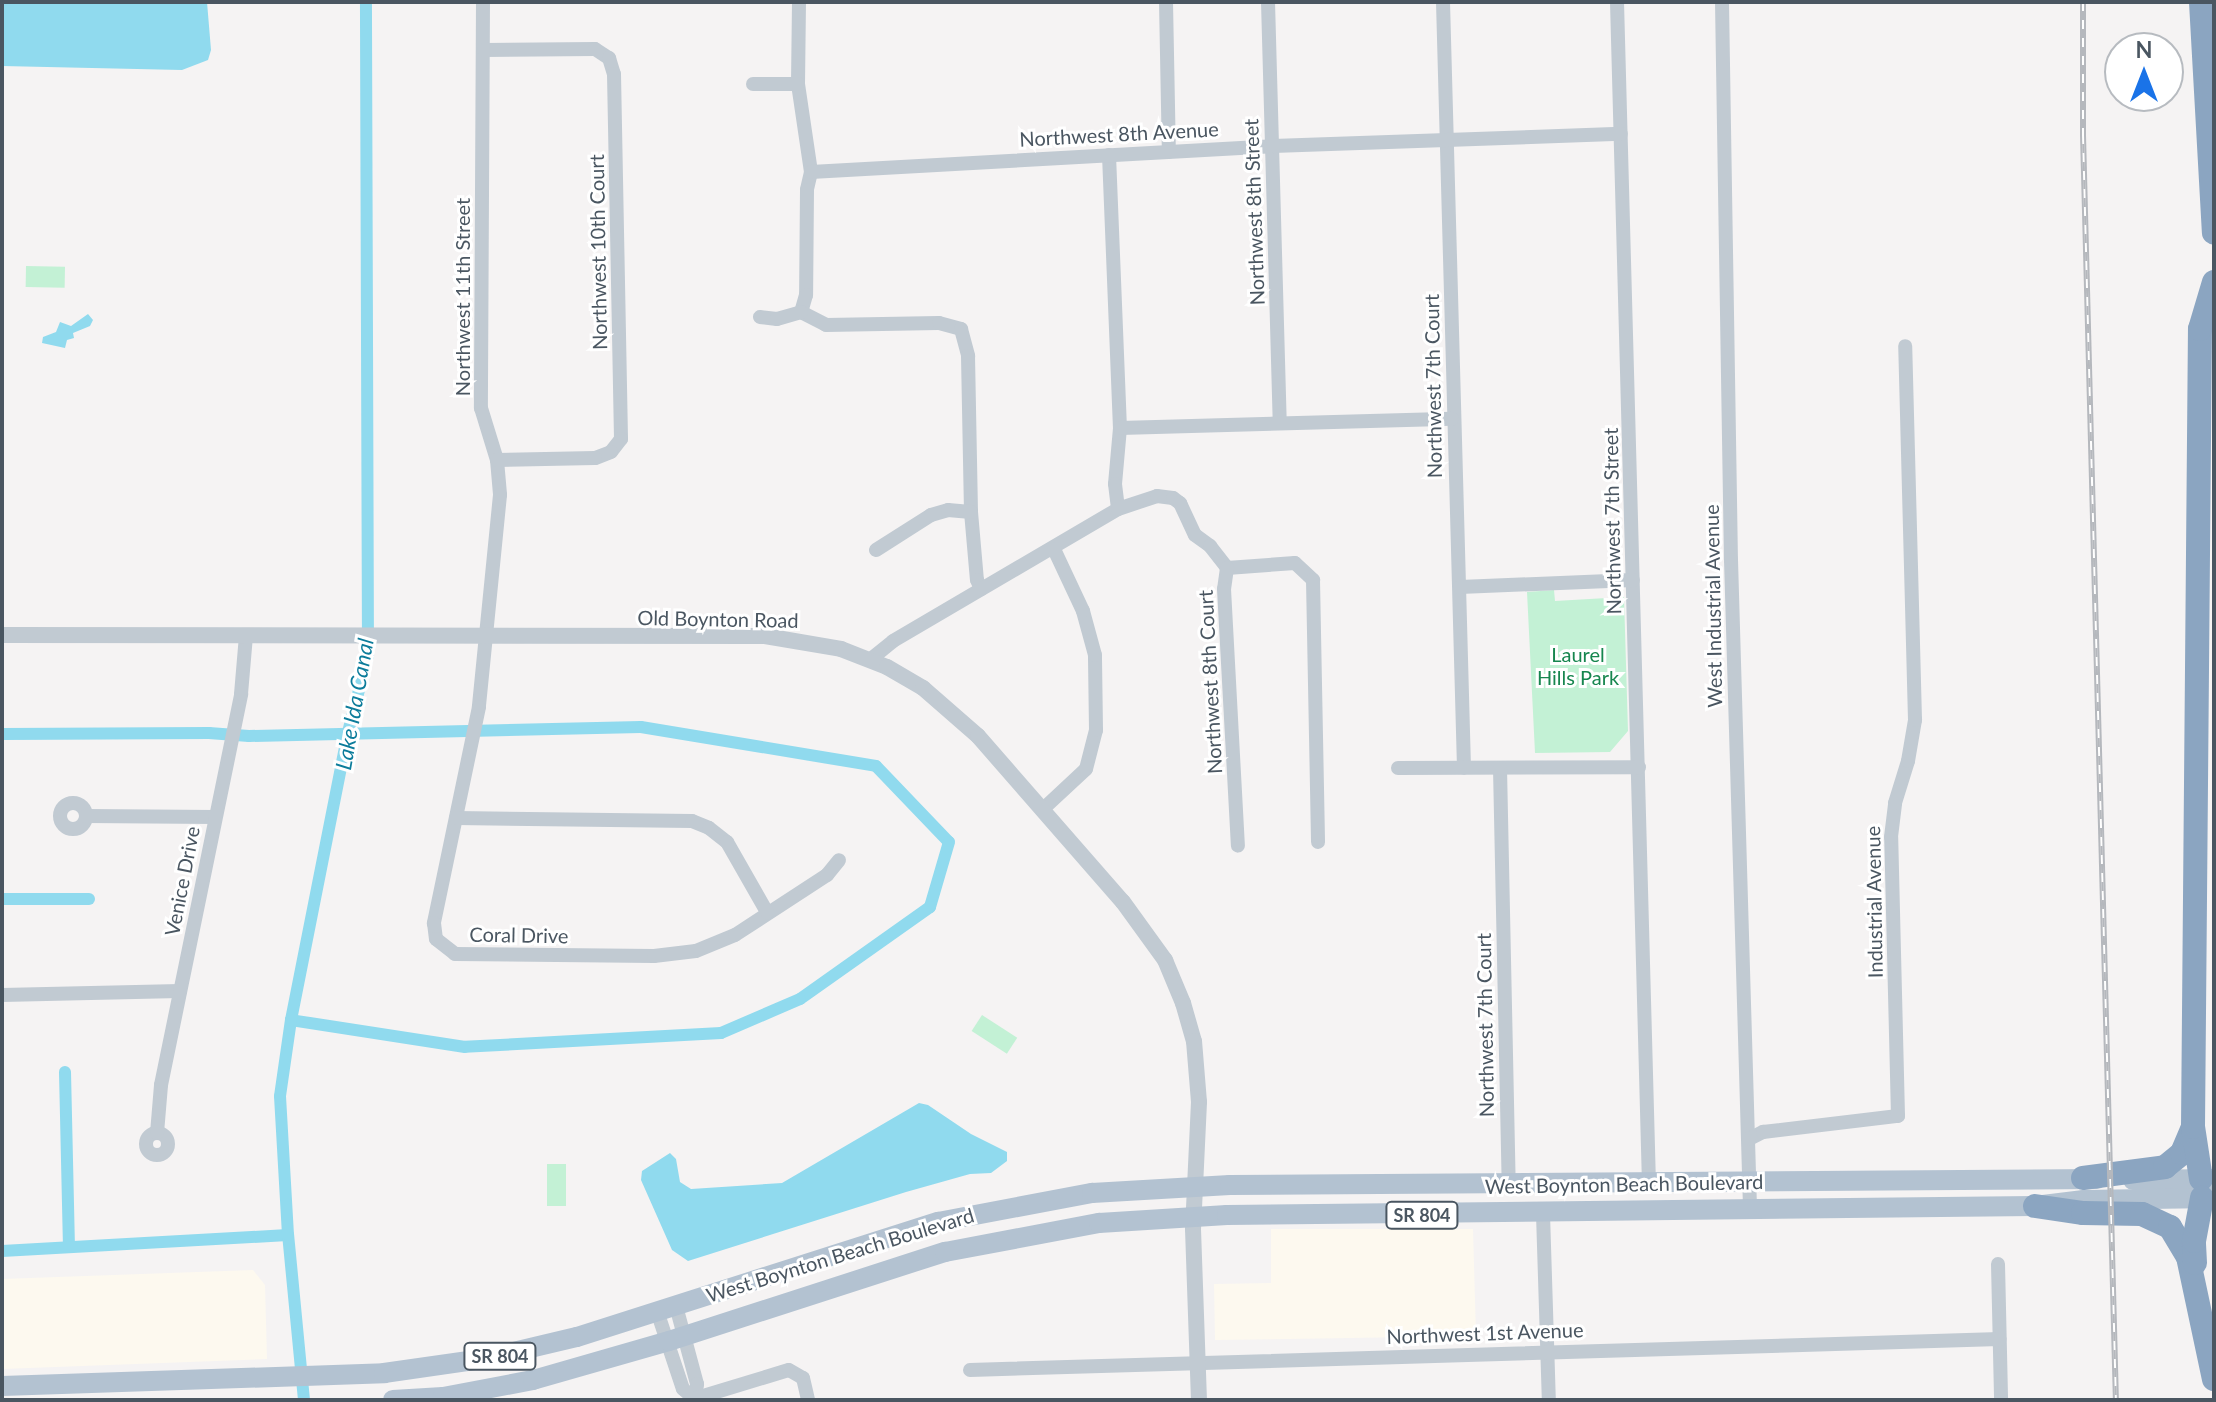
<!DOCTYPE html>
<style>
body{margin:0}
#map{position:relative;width:2216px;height:1402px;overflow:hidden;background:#f5f3f3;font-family:Lato,sans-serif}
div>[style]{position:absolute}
.commercial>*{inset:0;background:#fdf9ef}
.green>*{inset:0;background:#c3f1d5;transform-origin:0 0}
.water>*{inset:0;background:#90daee}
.canal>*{height:12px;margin:-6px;padding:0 6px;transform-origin:6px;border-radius:6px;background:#90daee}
.minor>*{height:14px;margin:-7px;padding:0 7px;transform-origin:7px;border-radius:7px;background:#c1cad2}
.minor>.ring{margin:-7px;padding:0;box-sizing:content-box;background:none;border:14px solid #c1cad2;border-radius:50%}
.tertiary>*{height:16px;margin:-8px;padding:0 8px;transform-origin:8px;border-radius:8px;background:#c1cad2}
.primary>*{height:20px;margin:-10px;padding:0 10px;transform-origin:10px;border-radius:10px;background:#b3c2d1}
.motorway>*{height:24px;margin:-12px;padding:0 12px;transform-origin:12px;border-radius:12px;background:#8ba5c1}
.rail>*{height:6px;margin-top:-3px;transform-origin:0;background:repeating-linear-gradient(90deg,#fff 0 9px,#b5b8bd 0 18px);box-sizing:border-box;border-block:2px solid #b5b8bd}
span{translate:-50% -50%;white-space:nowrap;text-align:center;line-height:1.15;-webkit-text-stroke:6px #fff;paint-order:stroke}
.shield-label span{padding:2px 6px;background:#fff;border:2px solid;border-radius:6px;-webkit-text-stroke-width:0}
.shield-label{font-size:18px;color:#4a5661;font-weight:700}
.street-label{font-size:20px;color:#4a5661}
.park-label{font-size:20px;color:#17864f}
.water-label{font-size:22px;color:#0c7c9b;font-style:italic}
.frame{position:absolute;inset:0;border:4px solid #4a5661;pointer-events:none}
.north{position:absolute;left:2104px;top:32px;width:80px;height:80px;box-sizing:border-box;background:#fff;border:2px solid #b7bbc0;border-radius:50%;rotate:0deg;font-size:22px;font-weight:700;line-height:32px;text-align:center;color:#4a5661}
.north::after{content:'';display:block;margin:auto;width:28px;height:36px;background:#1a73e8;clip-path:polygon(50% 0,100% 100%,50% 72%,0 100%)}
</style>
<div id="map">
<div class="commercial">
<div style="clip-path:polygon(1271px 1229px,1473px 1229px,1476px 1336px,1215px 1340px,1214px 1284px,1271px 1283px)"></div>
<div style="clip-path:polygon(253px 1270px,265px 1285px,267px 1359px,2px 1369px,2px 1279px)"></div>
</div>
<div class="green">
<div style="left:26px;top:266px;width:39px;height:21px;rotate:1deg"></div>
<div style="clip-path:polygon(1554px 590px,1555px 601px,1624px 597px,1628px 731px,1610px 752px,1535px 753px,1527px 592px)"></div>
<div style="left:982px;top:1015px;width:42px;height:19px;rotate:33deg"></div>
<div style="left:547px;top:1164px;width:19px;height:42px"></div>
</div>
<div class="water">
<div style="clip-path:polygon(2px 2px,207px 2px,211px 50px,208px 60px,182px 70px,2px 66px)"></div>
<div style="clip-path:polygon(88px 314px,93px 320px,90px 326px,73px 333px,74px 338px,67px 340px,65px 348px,42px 343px,43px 337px,56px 332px,60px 322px,71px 326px)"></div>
<div style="clip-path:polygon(919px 1103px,928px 1105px,971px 1134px,1007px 1152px,1007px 1161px,991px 1173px,970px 1174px,906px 1192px,688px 1261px,672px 1250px,641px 1180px,642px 1171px,670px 1153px,676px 1159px,680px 1182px,691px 1189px,782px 1183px)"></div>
</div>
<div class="canal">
<div style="left:2px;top:734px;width:207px;rotate:-0.3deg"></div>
<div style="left:209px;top:733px;width:40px;rotate:4.3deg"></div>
<div style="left:249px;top:736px;width:392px;rotate:-1.3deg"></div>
<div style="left:641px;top:727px;width:238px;rotate:9.4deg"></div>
<div style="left:876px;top:766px;width:105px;rotate:46.2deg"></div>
<div style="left:949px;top:842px;width:68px;rotate:106.3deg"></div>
<div style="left:930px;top:907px;width:159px;rotate:144.7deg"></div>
<div style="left:800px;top:999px;width:86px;rotate:156.7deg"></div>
<div style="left:721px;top:1033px;width:256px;rotate:176.9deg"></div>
<div style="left:465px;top:1047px;width:176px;rotate:-171.2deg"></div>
<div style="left:2px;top:899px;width:87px"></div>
<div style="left:65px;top:1072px;width:175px;rotate:88.7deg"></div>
<div style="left:2px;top:1251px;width:286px;rotate:-3.2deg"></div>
<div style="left:304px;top:1400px;width:166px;rotate:-95.5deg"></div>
<div style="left:288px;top:1235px;width:139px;rotate:-93.3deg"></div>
<div style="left:280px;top:1096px;width:77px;rotate:-81.8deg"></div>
<div style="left:291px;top:1020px;width:294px;rotate:-78.8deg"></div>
<div style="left:348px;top:732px;width:79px;rotate:-75.3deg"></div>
<div style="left:368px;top:656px;width:654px;rotate:-90.18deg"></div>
</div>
<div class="minor">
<div style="left:483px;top:2px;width:406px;rotate:90.3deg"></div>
<div style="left:481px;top:408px;width:54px;rotate:72.9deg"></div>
<div style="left:497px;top:460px;width:35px;rotate:85deg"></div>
<div style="left:500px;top:495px;width:213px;rotate:95.7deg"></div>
<div style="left:479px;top:707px;width:221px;rotate:101.8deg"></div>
<div style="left:434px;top:923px;width:16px;rotate:83deg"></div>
<div style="left:436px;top:939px;width:24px;rotate:38deg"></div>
<div style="left:455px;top:954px;width:199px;rotate:0.6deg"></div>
<div style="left:654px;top:956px;width:42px;rotate:-6.8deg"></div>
<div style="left:696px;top:951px;width:42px;rotate:-22.3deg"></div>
<div style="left:735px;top:935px;width:110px;rotate:-33.1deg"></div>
<div style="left:827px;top:875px;width:19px;rotate:-51deg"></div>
<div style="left:799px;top:2px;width:82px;rotate:90.7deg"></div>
<div style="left:798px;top:84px;width:89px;rotate:81.6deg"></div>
<div style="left:811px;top:172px;width:18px;rotate:103deg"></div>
<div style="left:807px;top:190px;width:105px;rotate:90.5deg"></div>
<div style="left:806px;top:295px;width:18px;rotate:106deg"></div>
<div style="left:1166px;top:2px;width:150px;rotate:88.9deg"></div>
<div style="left:1268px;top:2px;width:419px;rotate:88.4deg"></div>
<div style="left:1443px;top:2px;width:766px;rotate:88.43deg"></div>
<div style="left:1617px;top:2px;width:1182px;rotate:88.45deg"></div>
<div style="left:1722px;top:2px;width:558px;rotate:89.08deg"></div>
<div style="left:1731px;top:560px;width:649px;rotate:88.32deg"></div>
<div style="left:484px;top:50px;width:111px;rotate:-0.5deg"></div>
<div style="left:595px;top:49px;width:17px;rotate:33deg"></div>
<div style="left:609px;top:58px;width:17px;rotate:73deg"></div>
<div style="left:614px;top:74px;width:365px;rotate:88.9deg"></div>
<div style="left:621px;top:439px;width:16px;rotate:128deg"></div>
<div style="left:611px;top:452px;width:17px;rotate:159deg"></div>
<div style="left:595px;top:458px;width:98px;rotate:178.8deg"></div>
<div style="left:753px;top:84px;width:45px"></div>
<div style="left:1109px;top:155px;width:273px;rotate:87.7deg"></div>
<div style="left:1120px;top:428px;width:56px;rotate:95.1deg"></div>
<div style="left:1115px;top:484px;width:25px;rotate:83deg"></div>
<div style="left:811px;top:172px;width:463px;rotate:-3.2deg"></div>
<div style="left:1273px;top:146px;width:348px;rotate:-2deg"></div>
<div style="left:801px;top:312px;width:28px;rotate:27deg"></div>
<div style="left:826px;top:325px;width:113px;rotate:-1deg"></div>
<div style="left:939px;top:323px;width:23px;rotate:15deg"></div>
<div style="left:961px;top:329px;width:28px;rotate:75deg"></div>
<div style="left:968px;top:356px;width:156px;rotate:88.9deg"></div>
<div style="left:971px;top:512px;width:68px;rotate:85deg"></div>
<div style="left:977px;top:580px;width:10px;rotate:66deg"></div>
<div style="left:760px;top:317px;width:17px;rotate:7deg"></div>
<div style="left:777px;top:319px;width:25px;rotate:-16deg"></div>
<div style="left:1120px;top:428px;width:332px;rotate:-1.6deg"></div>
<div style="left:876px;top:550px;width:65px;rotate:-32.5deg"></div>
<div style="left:931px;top:515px;width:18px;rotate:-16deg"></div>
<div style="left:948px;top:510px;width:23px;rotate:5deg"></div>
<div style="left:1227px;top:568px;width:68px;rotate:-4.2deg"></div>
<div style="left:1295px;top:563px;width:25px;rotate:43deg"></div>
<div style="left:1313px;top:580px;width:262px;rotate:88.9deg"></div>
<div style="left:1460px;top:587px;width:173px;rotate:-2.3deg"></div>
<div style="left:871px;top:659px;width:28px;rotate:-39deg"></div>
<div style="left:893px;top:641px;width:261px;rotate:-30.4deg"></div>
<div style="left:1118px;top:509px;width:41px;rotate:-18.4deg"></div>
<div style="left:1157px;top:496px;width:16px;rotate:7deg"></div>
<div style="left:1173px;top:498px;width:9px;rotate:36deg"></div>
<div style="left:1180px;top:503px;width:35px;rotate:65deg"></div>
<div style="left:1195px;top:535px;width:19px;rotate:36deg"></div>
<div style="left:1210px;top:546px;width:28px;rotate:52deg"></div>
<div style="left:1227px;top:568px;width:21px;rotate:98deg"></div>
<div style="left:1224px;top:589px;width:257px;rotate:86.9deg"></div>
<div style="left:1398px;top:768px;width:241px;rotate:-0.2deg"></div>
<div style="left:1500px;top:768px;width:417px;rotate:88.8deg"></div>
<div class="ring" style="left:60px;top:803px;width:12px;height:12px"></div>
<div style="left:1042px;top:810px;width:60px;rotate:-43deg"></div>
<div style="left:1086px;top:769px;width:40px;rotate:-75.6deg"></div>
<div style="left:1096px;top:730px;width:75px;rotate:-90.8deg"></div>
<div style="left:1095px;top:655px;width:46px;rotate:-105.3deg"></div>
<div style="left:1083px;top:611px;width:68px;rotate:-115.1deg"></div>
<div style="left:86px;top:816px;width:129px;rotate:0.4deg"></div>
<div style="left:456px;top:818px;width:236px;rotate:0.7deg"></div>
<div style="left:692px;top:821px;width:18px;rotate:22deg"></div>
<div style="left:709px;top:828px;width:23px;rotate:38deg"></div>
<div style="left:727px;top:842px;width:81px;rotate:60.3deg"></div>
<div style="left:2px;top:995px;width:178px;rotate:-1.3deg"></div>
<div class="ring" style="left:146px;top:1133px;width:8px;height:8px"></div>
<div style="left:157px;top:1133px;width:48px;rotate:-85.2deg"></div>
<div style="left:161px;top:1085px;width:399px;rotate:-78.4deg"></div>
<div style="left:241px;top:694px;width:58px;rotate:-85.1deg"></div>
<div style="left:1749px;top:1139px;width:16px;rotate:-27deg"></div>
<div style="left:1763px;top:1132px;width:136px;rotate:-6.8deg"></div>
<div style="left:1898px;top:1116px;width:279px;rotate:-91.4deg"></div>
<div style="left:1891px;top:837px;width:34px;rotate:-83deg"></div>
<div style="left:1895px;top:803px;width:44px;rotate:-72.8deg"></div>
<div style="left:1908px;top:761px;width:42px;rotate:-80.3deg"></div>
<div style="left:1915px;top:720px;width:374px;rotate:-91.5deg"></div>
<div style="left:1543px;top:1214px;width:186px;rotate:88.2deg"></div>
<div style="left:1998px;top:1264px;width:136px;rotate:88.7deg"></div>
<div style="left:676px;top:1306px;width:81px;rotate:74.9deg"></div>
<div style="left:697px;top:1384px;width:16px;rotate:97deg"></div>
<div style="left:657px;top:1311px;width:82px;rotate:71.6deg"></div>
<div style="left:683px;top:1389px;width:16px;rotate:40deg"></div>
<div style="left:970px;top:1370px;width:1030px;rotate:-1.72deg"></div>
<div style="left:690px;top:1400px;width:103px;rotate:-16.9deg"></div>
<div style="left:789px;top:1370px;width:16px;rotate:30deg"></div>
<div style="left:803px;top:1378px;width:23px;rotate:77deg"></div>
</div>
<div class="tertiary">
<div style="left:2px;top:635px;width:763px;rotate:0.08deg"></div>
<div style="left:765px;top:636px;width:77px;rotate:9.7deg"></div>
<div style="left:841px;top:649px;width:49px;rotate:21.4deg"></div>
<div style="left:887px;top:667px;width:42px;rotate:30.3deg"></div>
<div style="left:923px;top:688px;width:73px;rotate:41.1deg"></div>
<div style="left:978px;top:736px;width:220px;rotate:48.9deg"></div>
<div style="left:1123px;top:902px;width:72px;rotate:54.1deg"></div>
<div style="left:1165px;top:960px;width:47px;rotate:67.3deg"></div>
<div style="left:1183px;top:1003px;width:40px;rotate:74deg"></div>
<div style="left:1194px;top:1041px;width:61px;rotate:85.3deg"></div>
<div style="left:1199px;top:1102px;width:127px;rotate:92.7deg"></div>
<div style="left:1193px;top:1229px;width:171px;rotate:88deg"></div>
</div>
<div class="primary">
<div style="left:2133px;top:1180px;width:81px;rotate:-0.7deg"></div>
<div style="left:2px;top:1386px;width:382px;rotate:-1.9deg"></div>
<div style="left:384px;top:1373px;width:105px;rotate:-8.2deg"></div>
<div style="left:488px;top:1358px;width:91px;rotate:-13.3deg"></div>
<div style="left:577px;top:1337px;width:379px;rotate:-17.7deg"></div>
<div style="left:938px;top:1222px;width:157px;rotate:-10.7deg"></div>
<div style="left:1092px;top:1193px;width:138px;rotate:-3.3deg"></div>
<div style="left:1230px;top:1185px;width:867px;rotate:-0.4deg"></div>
<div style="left:393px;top:1400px;width:50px;rotate:-3.4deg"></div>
<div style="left:443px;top:1397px;width:92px;rotate:-10.7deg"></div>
<div style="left:533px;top:1380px;width:141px;rotate:-16deg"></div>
<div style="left:669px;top:1341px;width:290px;rotate:-17.9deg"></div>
<div style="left:945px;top:1252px;width:157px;rotate:-10.7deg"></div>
<div style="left:1099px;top:1223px;width:128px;rotate:-3.6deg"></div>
<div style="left:1227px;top:1215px;width:808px;rotate:-0.64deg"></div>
<div style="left:2035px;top:1206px;width:49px;rotate:-7deg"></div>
<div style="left:2084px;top:1200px;width:130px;rotate:-0.9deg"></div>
</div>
<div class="motorway">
<div style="left:2201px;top:2px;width:231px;rotate:86.8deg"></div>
<div style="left:2083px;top:1178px;width:83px;rotate:-7.6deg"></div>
<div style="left:2165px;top:1167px;width:22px;rotate:-39deg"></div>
<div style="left:2182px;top:1153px;width:28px;rotate:-67deg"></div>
<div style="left:2201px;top:1179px;width:53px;rotate:-98.7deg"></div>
<div style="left:2193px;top:1127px;width:798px;rotate:-89.5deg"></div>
<div style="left:2200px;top:329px;width:49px;rotate:-73.4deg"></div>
<div style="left:2035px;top:1206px;width:49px;rotate:8.3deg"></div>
<div style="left:2083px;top:1213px;width:59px;rotate:1deg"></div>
<div style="left:2142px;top:1214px;width:31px;rotate:25deg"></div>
<div style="left:2170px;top:1227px;width:35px;rotate:59deg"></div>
<div style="left:2188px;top:1257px;width:125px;rotate:78deg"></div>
<div style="left:2195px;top:1263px;width:22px;rotate:-93deg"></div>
<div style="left:2194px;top:1241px;width:44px;rotate:-79.5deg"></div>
</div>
<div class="rail">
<div style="left:2083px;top:2px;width:133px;rotate:90deg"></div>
<div style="left:2083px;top:135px;width:1265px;rotate:88.51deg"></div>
</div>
<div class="shield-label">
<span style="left:1422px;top:1215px">SR 804</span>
<span style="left:500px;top:1356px">SR 804</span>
</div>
<div class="street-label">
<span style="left:1119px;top:134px;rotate:-3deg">Northwest 8th Avenue</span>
<span style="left:1254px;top:212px;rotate:-92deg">Northwest 8th Street</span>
<span style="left:598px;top:252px;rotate:-91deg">Northwest 10th Court</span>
<span style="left:462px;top:297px;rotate:-90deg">Northwest 11th Street</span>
<span style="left:1433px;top:386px;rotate:-91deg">Northwest 7th Court</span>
<span style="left:1612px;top:521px;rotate:-91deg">Northwest 7th Street</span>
<span style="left:1713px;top:606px;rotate:-91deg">West Industrial Avenue</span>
<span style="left:718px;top:619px;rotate:1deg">Old Boynton Road</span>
<span style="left:1210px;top:682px;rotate:-93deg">Northwest 8th Court</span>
<span style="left:182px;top:881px;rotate:-79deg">Venice Drive</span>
<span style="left:1874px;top:902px;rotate:-91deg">Industrial Avenue</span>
<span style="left:519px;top:935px;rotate:1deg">Coral Drive</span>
<span style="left:1485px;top:1025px;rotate:-91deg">Northwest 7th Court</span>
<span style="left:1624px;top:1184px;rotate:-1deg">West Boynton Beach Boulevard</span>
<span style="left:840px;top:1255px;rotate:-17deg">West Boynton Beach Boulevard</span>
<span style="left:1485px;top:1333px;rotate:-2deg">Northwest 1st Avenue</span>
</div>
<div class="park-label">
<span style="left:1578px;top:666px">Laurel<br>Hills Park</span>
</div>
<div class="water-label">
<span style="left:354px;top:704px;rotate:-80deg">Lake Ida Canal</span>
</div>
<div class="frame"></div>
<div class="north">N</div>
</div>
